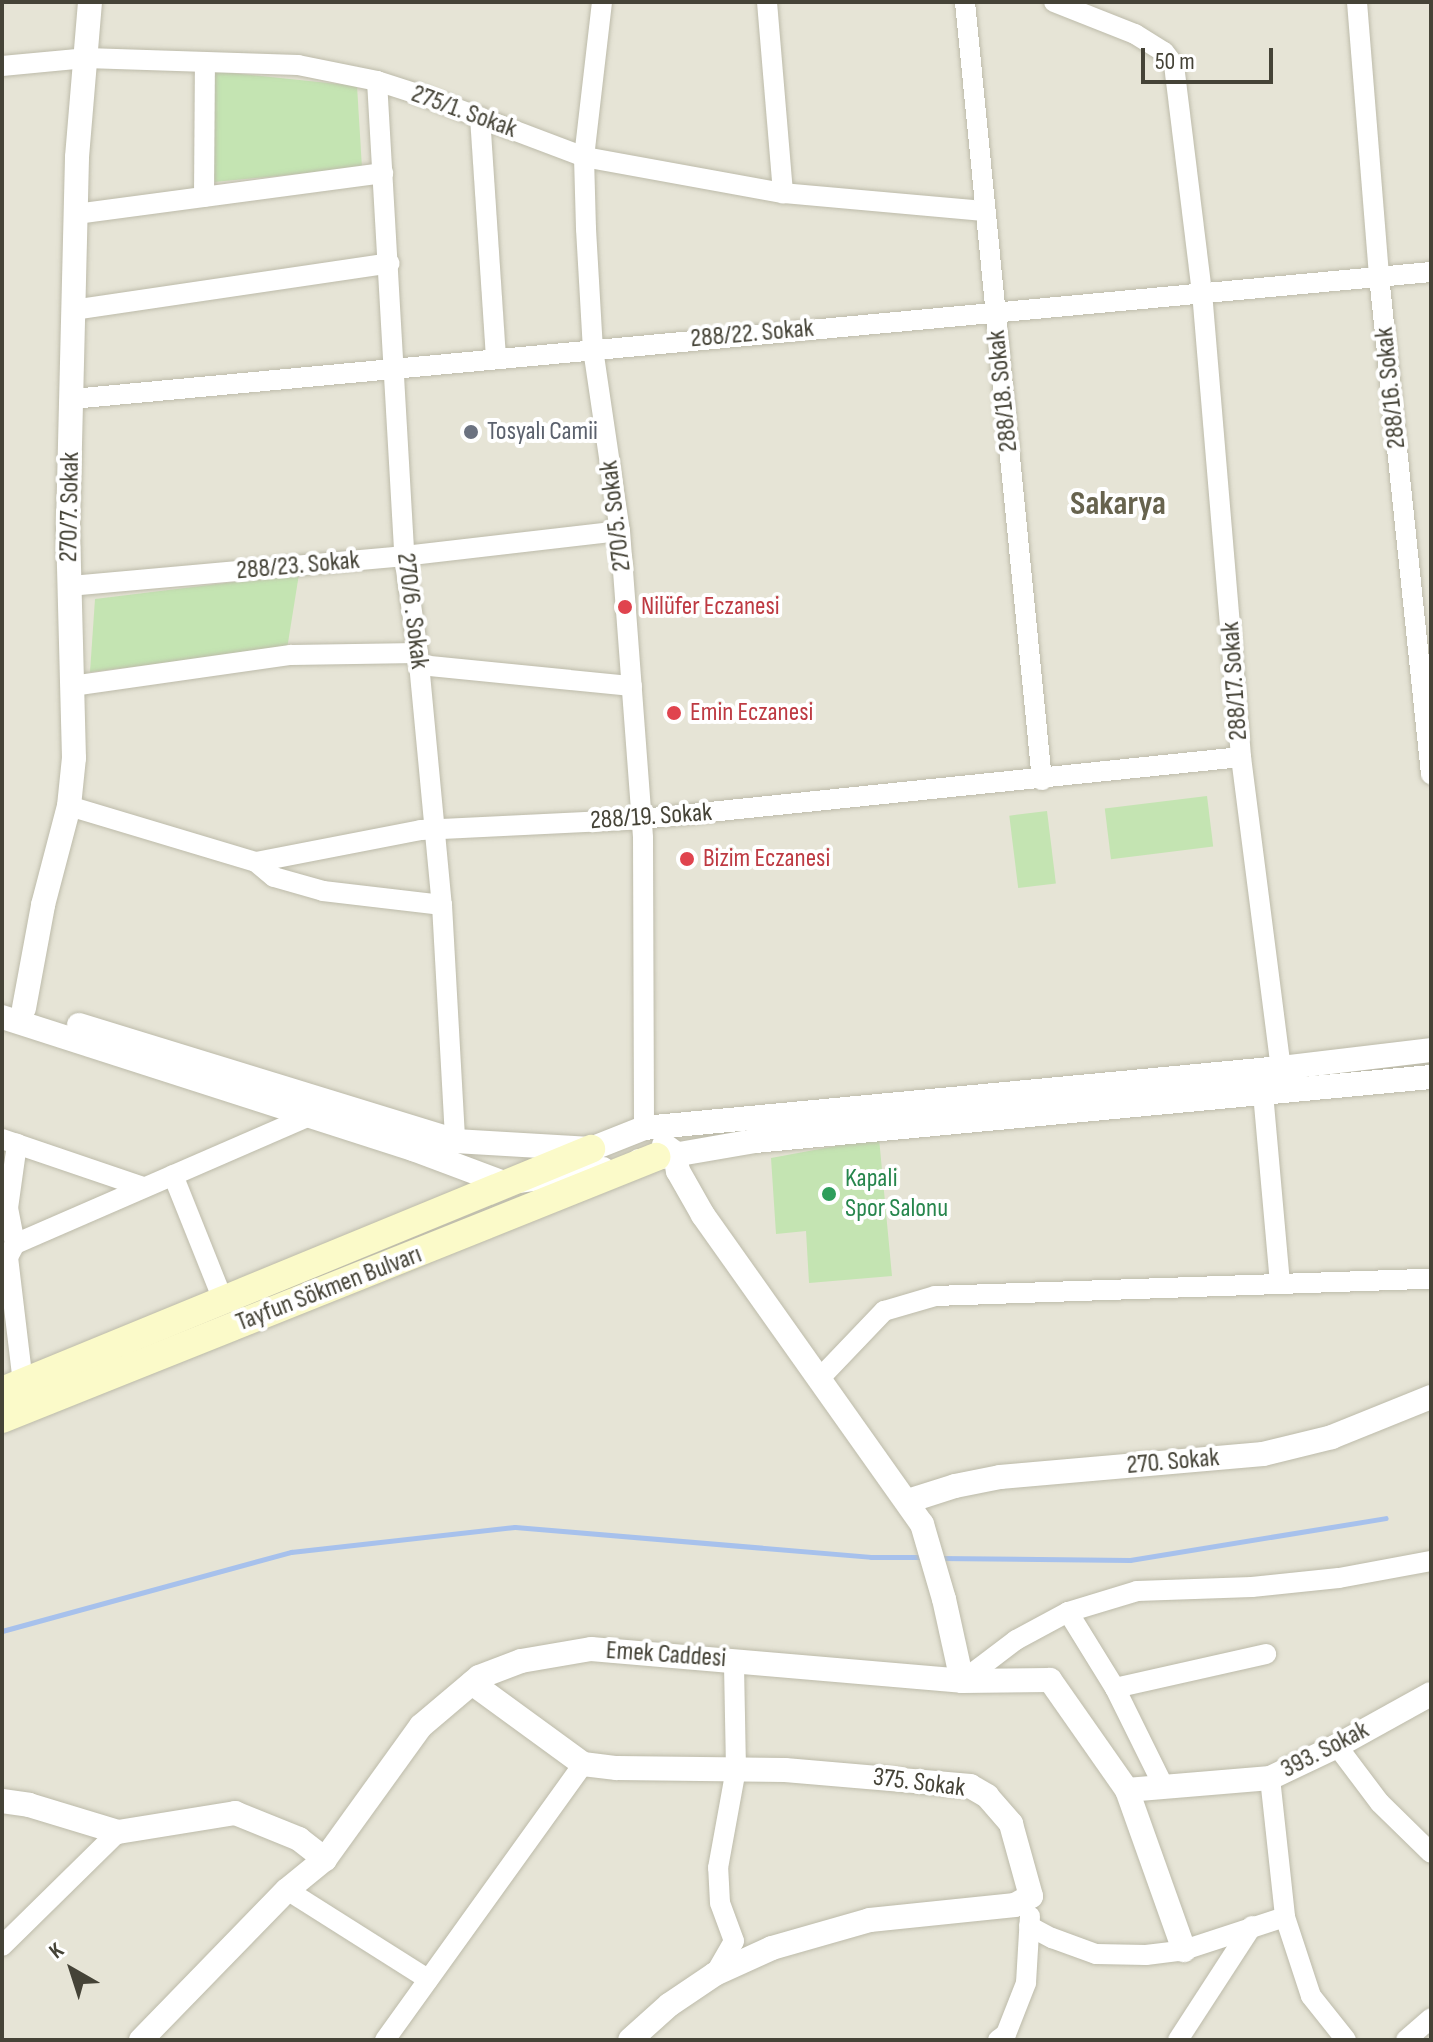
<!DOCTYPE html>
<meta charset="utf-8">
<style>
body{margin:0}
#map{position:relative;width:1433px;height:2042px;overflow:hidden;background:#f3f2e7;font-family:"Sofia Sans Condensed",sans-serif}
div>[style]{position:absolute}
.residential>*{inset:0;background:#e6e4d6;transform-origin:0 0}
.green>*{inset:0;background:#c4e4b2;transform-origin:0 0}
.stream>*{height:5px;margin:-2.5px;padding:0 2.5px;transform-origin:2.5px;border-radius:2.5px;background:#a7c1ec}
.roads{filter:drop-shadow(0 0 2px #bdbbaa) drop-shadow(0 0 2px #bdbbaa)}
.minor>*{height:20px;margin:-10px;padding:0 10px;transform-origin:10px;border-radius:10px;background:#fff}
.tertiary>*{height:24px;margin:-12px;padding:0 12px;transform-origin:12px;border-radius:12px;background:#fff}
.secondary>*{height:28px;margin:-14px;padding:0 14px;transform-origin:14px;border-radius:14px;background:#fbfac9}
.dots>*{width:22px;height:22px;translate:-50% -50%;box-sizing:border-box;border:4px solid #fff;border-radius:50%}
span{translate:-50% -50%;white-space:nowrap;text-align:center;line-height:1.15;-webkit-text-stroke:8px #fff;paint-order:stroke}
.street-label{font-size:26px;color:#454337}
.worship-label{font-size:26px;color:#5b616d}
.left{translate:0 -50%;text-align:left}
.health-label{font-size:26px;color:#be3a42}
.leisure-label{font-size:26px;color:#27864d}
.district-label{font-size:34px;color:#67634e;font-weight:700}
.frame{position:absolute;inset:0;border:4px solid #454337;pointer-events:none}
.north{position:absolute;left:32px;top:1930px;width:80px;height:80px;-webkit-text-stroke:6px #fff;paint-order:stroke;rotate:321deg;font-size:22px;font-weight:700;line-height:32px;text-align:center;color:#454337}
.north::after{content:'';display:block;margin:auto;width:28px;height:36px;background:#454337;clip-path:polygon(50% 0,100% 100%,50% 72%,0 100%)}
.scale{position:absolute;left:1141px;top:48px;width:132px;height:36px;box-sizing:border-box;border:4px solid #454337;border-top:0;padding-left:10px;font-size:24px;line-height:28px;white-space:nowrap;color:#454337;-webkit-text-stroke:6px #fff;paint-order:stroke}
</style>
<div id="map">
<div class="residential">
<div style="left:2px;top:2px;width:1429px;height:2038px"></div>
</div>
<div class="green">
<div style="clip-path:polygon(212px 71px,357px 86px,362px 168px,214px 182px)"></div>
<div style="clip-path:polygon(299px 574px,287px 649px,90px 672px,95px 599px)"></div>
<div style="left:1207px;top:796px;width:51px;height:103px;rotate:83deg"></div>
<div style="left:1047px;top:811px;width:73px;height:38px;rotate:83deg"></div>
<div style="clip-path:polygon(879px 1138px,892px 1276px,809px 1283px,806px 1231px,776px 1234px,771px 1158px)"></div>
</div>
<div class="stream">
<div style="left:938px;top:1558px;width:192px;rotate:0.6deg"></div>
<div style="left:1130px;top:1560px;width:259px;rotate:-9.3deg"></div>
<div style="left:2px;top:1631px;width:300px;rotate:-15.3deg"></div>
<div style="left:291px;top:1552px;width:225px;rotate:-6.4deg"></div>
<div style="left:515px;top:1527px;width:357px;rotate:4.8deg"></div>
<div style="left:871px;top:1557px;width:53px"></div>
</div>
<div class="roads">
<div class="minor">
<div style="left:602px;top:2px;width:156px;rotate:96.6deg"></div>
<div style="left:584px;top:157px;width:72px;rotate:88.4deg"></div>
<div style="left:586px;top:229px;width:120px;rotate:86.7deg"></div>
<div style="left:593px;top:349px;width:184px;rotate:81.6deg"></div>
<div style="left:620px;top:531px;width:308px;rotate:85.7deg"></div>
<div style="left:643px;top:838px;width:290px;rotate:89.8deg"></div>
<div style="left:767px;top:2px;width:192px;rotate:85.2deg"></div>
<div style="left:965px;top:2px;width:782px;rotate:84.35deg"></div>
<div style="left:1054px;top:2px;width:87px;rotate:21.6deg"></div>
<div style="left:1135px;top:34px;width:34px;rotate:32deg"></div>
<div style="left:1164px;top:52px;width:16px;rotate:52deg"></div>
<div style="left:1174px;top:65px;width:229px;rotate:83deg"></div>
<div style="left:1202px;top:292px;width:467px;rotate:85.2deg"></div>
<div style="left:1241px;top:757px;width:314px;rotate:82.7deg"></div>
<div style="left:1357px;top:2px;width:275px;rotate:85.4deg"></div>
<div style="left:1379px;top:276px;width:501px;rotate:84.04deg"></div>
<div style="left:2px;top:66px;width:84px;rotate:-5.4deg"></div>
<div style="left:86px;top:58px;width:212px;rotate:1.9deg"></div>
<div style="left:298px;top:65px;width:81px;rotate:11.4deg"></div>
<div style="left:377px;top:81px;width:40px;rotate:18deg"></div>
<div style="left:415px;top:93px;width:181px;rotate:20.7deg"></div>
<div style="left:584px;top:157px;width:202px;rotate:10.3deg"></div>
<div style="left:783px;top:193px;width:203px;rotate:5.1deg"></div>
<div style="left:377px;top:81px;width:476px;rotate:86.7deg"></div>
<div style="left:404px;top:556px;width:98px;rotate:81.8deg"></div>
<div style="left:418px;top:653px;width:253px;rotate:84.6deg"></div>
<div style="left:442px;top:905px;width:236px;rotate:86.8deg"></div>
<div style="left:480px;top:117px;width:242px;rotate:86.2deg"></div>
<div style="left:204px;top:197px;width:135px;rotate:-89.6deg"></div>
<div style="left:76px;top:214px;width:310px;rotate:-7.6deg"></div>
<div style="left:73px;top:310px;width:320px;rotate:-8.4deg"></div>
<div style="left:72px;top:399px;width:1365px;rotate:-5.34deg"></div>
<div style="left:70px;top:586px;width:335px;rotate:-5.1deg"></div>
<div style="left:404px;top:556px;width:217px;rotate:-6.6deg"></div>
<div style="left:420px;top:665px;width:213px;rotate:5.7deg"></div>
<div style="left:72px;top:686px;width:221px;rotate:-8.1deg"></div>
<div style="left:291px;top:655px;width:127px;rotate:-0.9deg"></div>
<div style="left:69px;top:806px;width:195px;rotate:16.7deg"></div>
<div style="left:256px;top:862px;width:168px;rotate:-11deg"></div>
<div style="left:421px;top:830px;width:221px;rotate:-2.8deg"></div>
<div style="left:642px;top:819px;width:602px;rotate:-5.91deg"></div>
<div style="left:256px;top:862px;width:23px;rotate:40deg"></div>
<div style="left:274px;top:877px;width:51px;rotate:15.9deg"></div>
<div style="left:323px;top:891px;width:120px;rotate:6.7deg"></div>
<div style="left:1263px;top:1093px;width:190px;rotate:84.9deg"></div>
<div style="left:2px;top:1139px;width:149px;rotate:18.8deg"></div>
<div style="left:173px;top:1175px;width:135px;rotate:68.2deg"></div>
<div style="left:15px;top:1244px;width:37px;rotate:-101deg"></div>
<div style="left:8px;top:1208px;width:65px;rotate:-82deg"></div>
<div style="left:820px;top:1378px;width:93px;rotate:-46.3deg"></div>
<div style="left:884px;top:1311px;width:53px;rotate:-16.4deg"></div>
<div style="left:935px;top:1296px;width:496px;rotate:-2deg"></div>
<div style="left:23px;top:1383px;width:127px;rotate:-96.8deg"></div>
<div style="left:8px;top:1257px;width:15px;rotate:-62deg"></div>
<div style="left:15px;top:1244px;width:321px;rotate:-23.5deg"></div>
<div style="left:1068px;top:1612px;width:89px;rotate:58.3deg"></div>
<div style="left:1115px;top:1688px;width:110px;rotate:63.7deg"></div>
<div style="left:962px;top:1681px;width:68px;rotate:-37.2deg"></div>
<div style="left:1016px;top:1640px;width:59px;rotate:-28.3deg"></div>
<div style="left:1068px;top:1612px;width:72px;rotate:-16.9deg"></div>
<div style="left:1137px;top:1591px;width:115px;rotate:-2deg"></div>
<div style="left:1252px;top:1587px;width:87px;rotate:-5.9deg"></div>
<div style="left:1339px;top:1578px;width:94px;rotate:-10.5deg"></div>
<div style="left:1115px;top:1688px;width:155px;rotate:-12.7deg"></div>
<div style="left:1337px;top:1746px;width:71px;rotate:53deg"></div>
<div style="left:1380px;top:1803px;width:71px;rotate:44.4deg"></div>
<div style="left:1270px;top:1778px;width:140px;rotate:83.8deg"></div>
<div style="left:1285px;top:1917px;width:83px;rotate:71.8deg"></div>
<div style="left:1311px;top:1996px;width:56px;rotate:51.5deg"></div>
<div style="left:287px;top:1890px;width:167px;rotate:32.3deg"></div>
<div style="left:1029px;top:1926px;width:26px;rotate:28deg"></div>
<div style="left:1052px;top:1938px;width:47px;rotate:20deg"></div>
<div style="left:1096px;top:1954px;width:50px;rotate:1.1deg"></div>
<div style="left:1146px;top:1955px;width:38px;rotate:-7deg"></div>
<div style="left:1184px;top:1950px;width:106px;rotate:-18.1deg"></div>
<div style="left:2px;top:1946px;width:163px;rotate:-44.5deg"></div>
<div style="left:715px;top:1974px;width:38px;rotate:-60deg"></div>
<div style="left:734px;top:1941px;width:40px;rotate:-110.2deg"></div>
<div style="left:720px;top:1903px;width:35px;rotate:-93deg"></div>
<div style="left:718px;top:1868px;width:101px;rotate:-79.7deg"></div>
<div style="left:736px;top:1769px;width:109px;rotate:-91.1deg"></div>
<div style="left:385px;top:2040px;width:340px;rotate:-54.3deg"></div>
<div style="left:998px;top:2040px;width:10px;rotate:-37deg"></div>
<div style="left:1006px;top:2034px;width:55px;rotate:-68.6deg"></div>
<div style="left:1026px;top:1983px;width:67px;rotate:-86.6deg"></div>
<div style="left:1178px;top:2040px;width:136px;rotate:-57deg"></div>
<div style="left:1406px;top:2040px;width:33px;rotate:-41deg"></div>
</div>
<div class="tertiary">
<div style="left:24px;top:1008px;width:105px;rotate:-79.5deg"></div>
<div style="left:43px;top:905px;width:102px;rotate:-75.3deg"></div>
<div style="left:69px;top:806px;width:48px;rotate:-84.1deg"></div>
<div style="left:74px;top:758px;width:232px;rotate:-91.5deg"></div>
<div style="left:68px;top:526px;width:369px;rotate:-88.6deg"></div>
<div style="left:77px;top:157px;width:156px;rotate:-85.2deg"></div>
<div style="left:2px;top:1017px;width:432px;rotate:17.8deg"></div>
<div style="left:413px;top:1149px;width:97px;rotate:20.5deg"></div>
<div style="left:504px;top:1183px;width:100px;rotate:-8deg"></div>
<div style="left:79px;top:1025px;width:393px;rotate:17.1deg"></div>
<div style="left:455px;top:1141px;width:136px;rotate:3.4deg"></div>
<div style="left:591px;top:1149px;width:57px;rotate:-21.6deg"></div>
<div style="left:644px;top:1128px;width:640px;rotate:-5.38deg"></div>
<div style="left:1281px;top:1068px;width:151px;rotate:-6.8deg"></div>
<div style="left:664px;top:1145px;width:14px;rotate:36deg"></div>
<div style="left:675px;top:1153px;width:18px;rotate:81deg"></div>
<div style="left:678px;top:1171px;width:51px;rotate:60.4deg"></div>
<div style="left:703px;top:1215px;width:379px;rotate:54.7deg"></div>
<div style="left:922px;top:1524px;width:78px;rotate:73.7deg"></div>
<div style="left:944px;top:1599px;width:84px;rotate:77.6deg"></div>
<div style="left:639px;top:1161px;width:118px;rotate:-9.8deg"></div>
<div style="left:755px;top:1141px;width:679px;rotate:-5.41deg"></div>
<div style="left:908px;top:1501px;width:49px;rotate:-17.7deg"></div>
<div style="left:955px;top:1486px;width:46px;rotate:-11.3deg"></div>
<div style="left:1000px;top:1477px;width:264px;rotate:-5deg"></div>
<div style="left:1263px;top:1454px;width:71px;rotate:-13.8deg"></div>
<div style="left:1332px;top:1437px;width:107px;rotate:-22deg"></div>
<div style="left:472px;top:1683px;width:137px;rotate:36.1deg"></div>
<div style="left:583px;top:1764px;width:34px;rotate:7deg"></div>
<div style="left:617px;top:1768px;width:168px;rotate:0.7deg"></div>
<div style="left:785px;top:1770px;width:186px;rotate:4.9deg"></div>
<div style="left:970px;top:1786px;width:20px;rotate:30deg"></div>
<div style="left:987px;top:1796px;width:37px;rotate:49deg"></div>
<div style="left:1011px;top:1824px;width:75px;rotate:74.5deg"></div>
<div style="left:1031px;top:1896px;width:18px;rotate:151deg"></div>
<div style="left:1015px;top:1905px;width:146px;rotate:174.1deg"></div>
<div style="left:870px;top:1920px;width:102px;rotate:164.1deg"></div>
<div style="left:772px;top:1948px;width:63px;rotate:155.5deg"></div>
<div style="left:715px;top:1974px;width:55px;rotate:146deg"></div>
<div style="left:669px;top:2005px;width:52px;rotate:138.1deg"></div>
<div style="left:1127px;top:1790px;width:144px;rotate:-4.8deg"></div>
<div style="left:1270px;top:1778px;width:74px;rotate:-25.5deg"></div>
<div style="left:1337px;top:1746px;width:107px;rotate:-29deg"></div>
<div style="left:2px;top:1801px;width:27px;rotate:8deg"></div>
<div style="left:29px;top:1805px;width:93px;rotate:16.9deg"></div>
<div style="left:118px;top:1832px;width:119px;rotate:-9.2deg"></div>
<div style="left:235px;top:1813px;width:69px;rotate:22.1deg"></div>
<div style="left:299px;top:1839px;width:33px;rotate:38deg"></div>
<div style="left:141px;top:2040px;width:209px;rotate:-45.8deg"></div>
<div style="left:287px;top:1890px;width:49px;rotate:-39.2deg"></div>
<div style="left:325px;top:1859px;width:164px;rotate:-54.2deg"></div>
<div style="left:421px;top:1726px;width:76px;rotate:-40.2deg"></div>
<div style="left:479px;top:1677px;width:45px;rotate:-20.9deg"></div>
<div style="left:521px;top:1661px;width:71px;rotate:-9.7deg"></div>
<div style="left:591px;top:1649px;width:372px;rotate:4.9deg"></div>
<div style="left:962px;top:1681px;width:88px;rotate:-0.7deg"></div>
<div style="left:1050px;top:1680px;width:134px;rotate:55deg"></div>
<div style="left:1127px;top:1790px;width:170px;rotate:70.4deg"></div>
</div>
<div class="secondary">
<div style="left:2px;top:1391px;width:637px;rotate:-22.34deg"></div>
<div style="left:2px;top:1419px;width:705px;rotate:-21.83deg"></div>
</div>
</div>
<div class="dots">
<div style="left:471px;top:432px;background:#6b7280"></div>
<div style="left:625px;top:607px;background:#e0444e"></div>
<div style="left:674px;top:713px;background:#e0444e"></div>
<div style="left:687px;top:859px;background:#e0444e"></div>
<div style="left:829px;top:1194px;background:#2e9e5b"></div>
</div>
<div class="street-label">
<span style="left:464px;top:112px;rotate:20deg">275/1. Sokak</span>
<span style="left:752px;top:334px;rotate:-5deg">288/22. Sokak</span>
<span style="left:1391px;top:388px;rotate:-96deg">288/16. Sokak</span>
<span style="left:1003px;top:391px;rotate:-96deg">288/18. Sokak</span>
<span style="left:70px;top:507px;rotate:-89deg">270/7. Sokak</span>
<span style="left:616px;top:516px;rotate:-97deg">270/5. Sokak</span>
<span style="left:298px;top:566px;rotate:-5deg">288/23. Sokak</span>
<span style="left:412px;top:611px;rotate:83deg">270/6 . Sokak</span>
<span style="left:1235px;top:681px;rotate:-94deg">288/17. Sokak</span>
<span style="left:651px;top:817px;rotate:-4deg">288/19. Sokak</span>
<span style="left:329px;top:1289px;rotate:-21deg">Tayfun Sökmen Bulvarı</span>
<span style="left:1173px;top:1462px;rotate:-5deg">270. Sokak</span>
<span style="left:666px;top:1655px;rotate:4deg">Emek Caddesi</span>
<span style="left:1325px;top:1750px;rotate:-27deg">393. Sokak</span>
<span style="left:919px;top:1783px;rotate:7deg">375. Sokak</span>
</div>
<div class="worship-label">
<span class="left" style="left:487px;top:432px">Tosyalı Camii</span>
</div>
<div class="health-label">
<span class="left" style="left:641px;top:607px">Nilüfer Eczanesi</span>
<span class="left" style="left:690px;top:713px">Emin Eczanesi</span>
<span class="left" style="left:703px;top:859px">Bizim Eczanesi</span>
</div>
<div class="leisure-label">
<span class="left" style="left:845px;top:1194px">Kapali<br>Spor Salonu</span>
</div>
<div class="district-label">
<span style="left:1118px;top:504px">Sakarya</span>
</div>
<div class="frame"></div>
<div class="north">K</div>
<div class="scale">50 m</div>
</div>
